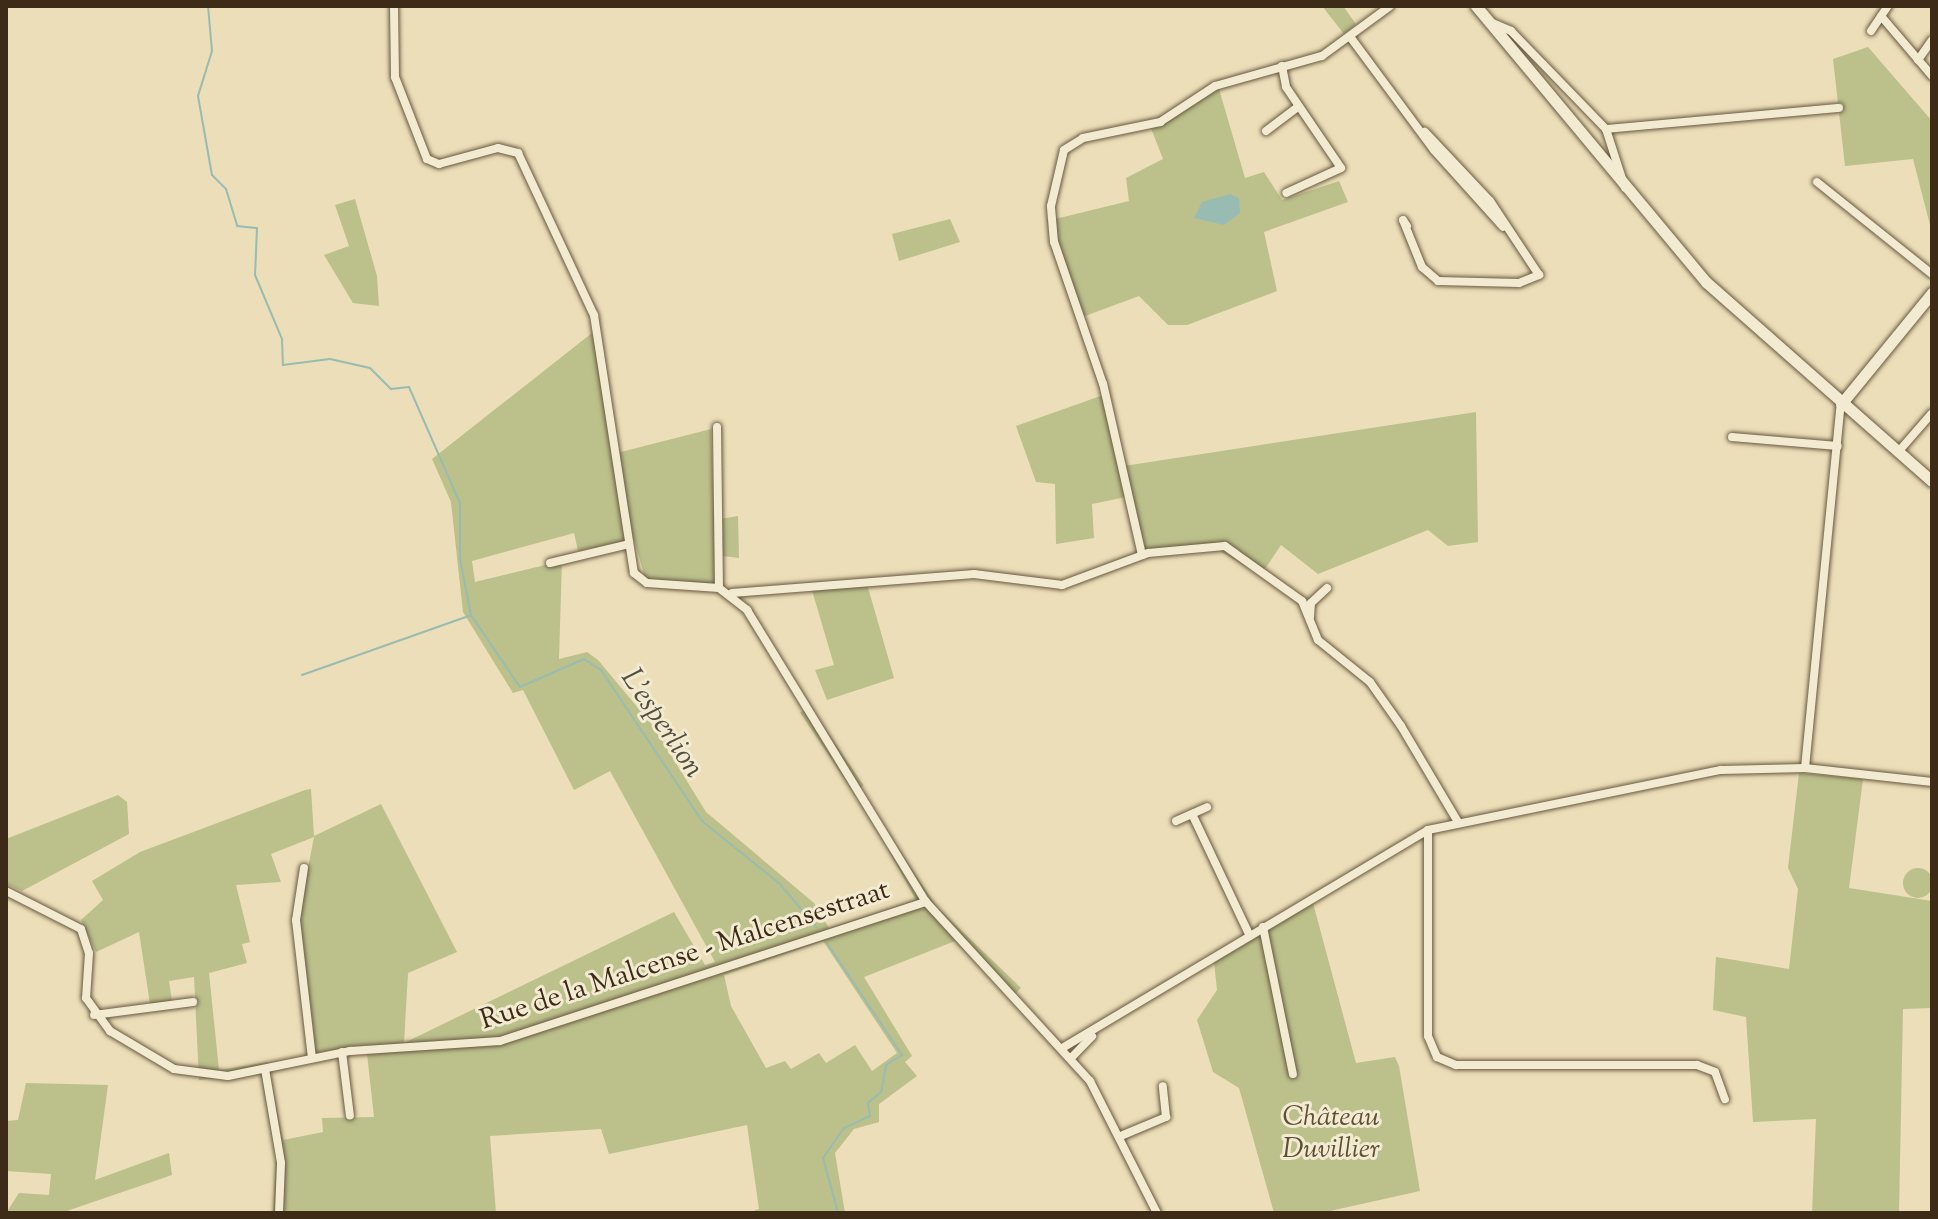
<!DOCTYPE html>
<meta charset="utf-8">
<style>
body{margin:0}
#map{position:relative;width:1938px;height:1219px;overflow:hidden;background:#ebdeb8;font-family:"Sorts Mill Goudy",serif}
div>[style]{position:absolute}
.green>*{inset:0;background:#bcc08b;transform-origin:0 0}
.round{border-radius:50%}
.water>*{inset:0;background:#98bcb1}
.stream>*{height:2px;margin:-1px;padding:0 1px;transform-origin:1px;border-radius:1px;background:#98bcb1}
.roads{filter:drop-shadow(0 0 2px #685840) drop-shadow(0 0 2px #685840)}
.minor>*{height:8px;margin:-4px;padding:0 4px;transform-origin:4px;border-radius:4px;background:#f2ead1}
.secondary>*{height:11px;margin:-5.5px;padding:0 5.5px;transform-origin:5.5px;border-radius:5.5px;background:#f2ead1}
span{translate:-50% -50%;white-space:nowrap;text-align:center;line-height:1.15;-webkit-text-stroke:6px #f2ead1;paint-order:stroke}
.street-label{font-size:28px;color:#3d2b18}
.park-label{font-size:28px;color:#5d5035;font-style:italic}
.water-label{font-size:30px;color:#544f3e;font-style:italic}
.frame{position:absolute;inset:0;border:8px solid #3d2b18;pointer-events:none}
</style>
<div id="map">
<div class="green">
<div style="clip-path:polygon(1322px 6px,1343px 6px,1356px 24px,1344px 34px)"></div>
<div style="clip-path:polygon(1868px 47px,1932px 121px,1931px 229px,1913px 159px,1845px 166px,1833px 59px)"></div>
<div style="clip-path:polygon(1217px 82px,1245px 178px,1264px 172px,1282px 200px,1339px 181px,1348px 202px,1264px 232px,1277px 291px,1187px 325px,1168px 325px,1139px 296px,1077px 319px,1047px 221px,1129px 201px,1126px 178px,1163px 159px,1149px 123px)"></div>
<div style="clip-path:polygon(355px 199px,377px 276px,379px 306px,353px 303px,324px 255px,349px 246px,335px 205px)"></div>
<div style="clip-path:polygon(950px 219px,960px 242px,899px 261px,892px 234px)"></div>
<div style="clip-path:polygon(evenodd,592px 333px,617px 453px,711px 429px,714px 520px,738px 516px,739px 558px,715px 555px,716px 584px,658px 582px,645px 578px,634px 539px,578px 551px,574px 533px,472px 561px,475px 582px,562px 561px,559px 659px,587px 652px,598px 660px,653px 726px,706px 812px,814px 903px,829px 928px,916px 900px,889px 851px,898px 848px,937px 907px,1021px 988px,1011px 998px,955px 941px,864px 977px,912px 1056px,905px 1062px,917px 1076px,879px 1104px,879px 1122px,854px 1129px,835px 1153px,845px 1213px,747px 1213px,759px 1209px,747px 1125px,609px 1154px,601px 1129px,490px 1136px,496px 1213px,273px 1213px,276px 1158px,261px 1074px,199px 1080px,194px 977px,169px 981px,172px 1001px,150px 1004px,139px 932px,96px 952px,81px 920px,103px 900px,92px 881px,140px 852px,305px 790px,311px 789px,314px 836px,381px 804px,457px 952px,408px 973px,404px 1043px,674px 912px,705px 965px,715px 962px,610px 771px,574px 790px,523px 690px,513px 693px,463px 612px,451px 502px,432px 459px,592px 333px,314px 837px,298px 919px,308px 1054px,366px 1045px,374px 1117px,322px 1118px,323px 1132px,283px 1140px,268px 1062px,219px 1070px,209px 973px,247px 963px,242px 944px,250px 942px,236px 885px,281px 882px,271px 854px,314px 837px,592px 333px,823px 941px,897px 1053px,872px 1071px,855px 1045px,826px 1063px,819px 1053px,791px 1069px,785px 1061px,766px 1068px,731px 1006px,724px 975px,823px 941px)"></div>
<div style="clip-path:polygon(1109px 393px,1124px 466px,1476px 412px,1478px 542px,1448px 546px,1428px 530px,1318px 574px,1281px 545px,1261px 575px,1214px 548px,1146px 550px,1131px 496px,1092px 504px,1094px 538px,1056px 544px,1055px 484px,1036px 482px,1016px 426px)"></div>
<div style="clip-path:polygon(867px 584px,894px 678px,827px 700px,815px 670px,834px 665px,811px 587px)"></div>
<div style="left:810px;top:706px;width:96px;height:12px;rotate:56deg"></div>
<div style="clip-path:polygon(1799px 773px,1863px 779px,1849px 888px,1932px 901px,1932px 1008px,1903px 1009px,1899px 1213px,1812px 1213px,1816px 1119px,1753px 1122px,1746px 1017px,1713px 1010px,1716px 957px,1789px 969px,1798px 889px,1788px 868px)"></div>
<div style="clip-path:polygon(118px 795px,127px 802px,129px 834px,22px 891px,6px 884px,6px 839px)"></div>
<div class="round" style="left:1903px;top:868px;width:30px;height:30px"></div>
<div style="clip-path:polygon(1313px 903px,1356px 1063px,1395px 1057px,1399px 1066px,1420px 1191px,1321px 1213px,1274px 1213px,1239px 1088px,1213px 1072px,1197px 1020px,1217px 990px,1214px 962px)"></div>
<div style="clip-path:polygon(26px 1083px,108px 1085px,95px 1180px,169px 1153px,172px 1175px,61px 1213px,6px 1213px,19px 1193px,49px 1195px,51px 1174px,6px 1171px,6px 1121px,18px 1120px)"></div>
</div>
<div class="water">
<div style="clip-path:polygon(1230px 194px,1239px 198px,1240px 213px,1224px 225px,1194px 218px,1202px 202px)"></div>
</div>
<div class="stream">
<div style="left:208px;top:6px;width:45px;rotate:84.9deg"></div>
<div style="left:212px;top:51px;width:47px;rotate:107.3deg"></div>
<div style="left:198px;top:96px;width:80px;rotate:80deg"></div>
<div style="left:212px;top:175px;width:20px;rotate:45deg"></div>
<div style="left:226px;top:189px;width:39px;rotate:73deg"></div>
<div style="left:237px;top:226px;width:20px;rotate:6deg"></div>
<div style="left:257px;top:228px;width:47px;rotate:92.4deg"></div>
<div style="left:255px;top:275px;width:69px;rotate:67.1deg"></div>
<div style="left:282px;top:339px;width:26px;rotate:88deg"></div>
<div style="left:283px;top:365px;width:47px;rotate:-7.3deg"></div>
<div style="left:330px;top:359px;width:41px;rotate:12.7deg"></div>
<div style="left:370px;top:368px;width:30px;rotate:45deg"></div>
<div style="left:391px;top:389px;width:18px;rotate:-6deg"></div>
<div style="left:409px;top:387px;width:127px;rotate:66.3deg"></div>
<div style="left:460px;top:503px;width:56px;rotate:90deg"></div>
<div style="left:460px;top:559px;width:57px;rotate:78.9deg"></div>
<div style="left:471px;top:615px;width:87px;rotate:55.8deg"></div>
<div style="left:520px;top:687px;width:70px;rotate:-23.6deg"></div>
<div style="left:584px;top:659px;width:20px;rotate:33deg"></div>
<div style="left:601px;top:670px;width:182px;rotate:56.2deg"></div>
<div style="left:702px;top:821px;width:100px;rotate:38.9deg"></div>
<div style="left:780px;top:884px;width:57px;rotate:49.9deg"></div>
<div style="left:302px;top:675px;width:179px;rotate:-19.5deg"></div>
<div style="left:827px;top:943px;width:135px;rotate:56.2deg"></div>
<div style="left:902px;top:1055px;width:19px;rotate:148deg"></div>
<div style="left:886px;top:1065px;width:27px;rotate:100deg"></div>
<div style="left:881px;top:1092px;width:17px;rotate:140deg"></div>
<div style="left:868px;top:1103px;width:13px;rotate:81deg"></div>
<div style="left:870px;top:1116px;width:29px;rotate:155deg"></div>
<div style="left:844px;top:1128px;width:37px;rotate:125deg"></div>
<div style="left:823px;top:1158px;width:57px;rotate:74.7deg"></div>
</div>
<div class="roads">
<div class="minor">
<div style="left:394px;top:6px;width:71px;rotate:89.2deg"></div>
<div style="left:395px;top:77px;width:88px;rotate:68.7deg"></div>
<div style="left:427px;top:159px;width:13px;rotate:23deg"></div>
<div style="left:439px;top:164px;width:61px;rotate:-15.2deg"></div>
<div style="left:498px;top:148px;width:21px;rotate:14deg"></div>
<div style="left:518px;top:153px;width:179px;rotate:64.9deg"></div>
<div style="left:594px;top:315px;width:261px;rotate:81.2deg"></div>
<div style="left:634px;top:573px;width:16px;rotate:38deg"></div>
<div style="left:647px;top:583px;width:72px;rotate:4deg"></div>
<div style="left:719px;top:588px;width:36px;rotate:38deg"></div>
<div style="left:747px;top:610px;width:342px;rotate:58.5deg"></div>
<div style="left:926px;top:902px;width:243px;rotate:47.5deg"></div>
<div style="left:1090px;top:1081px;width:148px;rotate:63.1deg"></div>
<div style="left:1881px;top:16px;width:79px;rotate:49.6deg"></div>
<div style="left:1490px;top:22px;width:23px;rotate:23deg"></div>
<div style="left:1511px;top:31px;width:136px;rotate:45.9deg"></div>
<div style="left:1606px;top:129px;width:62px;rotate:72.1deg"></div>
<div style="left:1871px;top:31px;width:30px;rotate:-56deg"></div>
<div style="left:1351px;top:38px;width:139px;rotate:53.5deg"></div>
<div style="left:1434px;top:150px;width:103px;rotate:48.1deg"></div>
<div style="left:1918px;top:60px;width:24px;rotate:-55deg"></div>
<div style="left:1282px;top:66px;width:21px;rotate:79deg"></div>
<div style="left:1286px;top:87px;width:98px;rotate:55.8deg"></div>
<div style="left:1341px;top:168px;width:60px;rotate:155.6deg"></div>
<div style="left:1606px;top:129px;width:234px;rotate:-5.2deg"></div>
<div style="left:1266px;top:131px;width:41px;rotate:-37.1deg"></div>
<div style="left:1817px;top:182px;width:147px;rotate:38.7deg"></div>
<div style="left:1407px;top:226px;width:7px;rotate:-124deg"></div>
<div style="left:1403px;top:220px;width:51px;rotate:68deg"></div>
<div style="left:1422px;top:267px;width:21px;rotate:41deg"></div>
<div style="left:1438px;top:281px;width:81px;rotate:1.4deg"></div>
<div style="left:1519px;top:283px;width:22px;rotate:-22deg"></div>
<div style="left:1539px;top:275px;width:89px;rotate:-123.5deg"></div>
<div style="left:1490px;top:201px;width:95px;rotate:-133.3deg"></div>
<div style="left:717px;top:427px;width:161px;rotate:89.3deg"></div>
<div style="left:1732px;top:437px;width:106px;rotate:4.9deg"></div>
<div style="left:1899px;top:451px;width:50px;rotate:-49deg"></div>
<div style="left:1142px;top:555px;width:175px;rotate:-102.8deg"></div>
<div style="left:1103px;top:384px;width:150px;rotate:-109deg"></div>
<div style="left:1054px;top:242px;width:36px;rotate:-95deg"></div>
<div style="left:1051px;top:206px;width:57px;rotate:-76.9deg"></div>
<div style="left:1064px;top:150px;width:22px;rotate:-32deg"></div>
<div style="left:1083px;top:138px;width:79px;rotate:-11.7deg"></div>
<div style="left:1160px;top:122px;width:66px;rotate:-33.2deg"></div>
<div style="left:1215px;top:86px;width:111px;rotate:-15.7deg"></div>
<div style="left:1322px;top:56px;width:84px;rotate:-36.3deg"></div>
<div style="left:550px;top:563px;width:81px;rotate:-13.5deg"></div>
<div style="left:732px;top:593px;width:243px;rotate:-4.5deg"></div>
<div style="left:974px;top:574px;width:89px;rotate:7.1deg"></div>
<div style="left:1062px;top:585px;width:92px;rotate:-20.4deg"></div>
<div style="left:1148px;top:553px;width:77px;rotate:-5.2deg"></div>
<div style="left:1225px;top:546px;width:95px;rotate:35.5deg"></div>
<div style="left:1302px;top:601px;width:42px;rotate:67.7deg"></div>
<div style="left:1318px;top:640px;width:67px;rotate:38.9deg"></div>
<div style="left:1370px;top:682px;width:54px;rotate:54.8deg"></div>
<div style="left:1401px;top:726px;width:112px;rotate:59.3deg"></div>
<div style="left:1310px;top:617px;width:14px;rotate:-86deg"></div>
<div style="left:1311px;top:603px;width:22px;rotate:-43deg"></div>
<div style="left:1805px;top:768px;width:366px;rotate:-84.4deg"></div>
<div style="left:1192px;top:814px;width:135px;rotate:64.6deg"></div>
<div style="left:1176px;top:821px;width:34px;rotate:-24deg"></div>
<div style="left:1428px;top:830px;width:206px;rotate:90deg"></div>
<div style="left:1428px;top:1036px;width:23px;rotate:67deg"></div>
<div style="left:1437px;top:1057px;width:21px;rotate:23deg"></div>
<div style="left:1456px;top:1065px;width:241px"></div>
<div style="left:1697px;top:1065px;width:19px;rotate:21deg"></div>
<div style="left:1715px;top:1072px;width:29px;rotate:70deg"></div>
<div style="left:304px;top:868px;width:53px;rotate:98.7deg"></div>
<div style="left:296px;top:920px;width:139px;rotate:83.4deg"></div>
<div style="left:6px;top:891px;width:84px;rotate:26.9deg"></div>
<div style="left:81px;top:929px;width:25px;rotate:72deg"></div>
<div style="left:89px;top:953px;width:45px;rotate:93.8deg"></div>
<div style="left:86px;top:998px;width:41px;rotate:54deg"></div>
<div style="left:110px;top:1031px;width:74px;rotate:30.7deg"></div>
<div style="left:174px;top:1069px;width:54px;rotate:7.4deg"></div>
<div style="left:228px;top:1076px;width:125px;rotate:-11.6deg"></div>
<div style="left:350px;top:1051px;width:150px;rotate:-3.8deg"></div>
<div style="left:500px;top:1041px;width:448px;rotate:-18.1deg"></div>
<div style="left:1263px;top:927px;width:150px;rotate:78.5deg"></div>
<div style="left:94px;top:1015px;width:100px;rotate:-7.5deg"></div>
<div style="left:1064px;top:1047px;width:424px;rotate:-30.8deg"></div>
<div style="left:1428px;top:830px;width:299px;rotate:-11.6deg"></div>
<div style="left:1721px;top:770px;width:84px;rotate:-1.4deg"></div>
<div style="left:1805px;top:768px;width:128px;rotate:6.3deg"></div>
<div style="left:342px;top:1052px;width:64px;rotate:82.9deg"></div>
<div style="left:1072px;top:1057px;width:29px;rotate:-46deg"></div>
<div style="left:265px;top:1069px;width:95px;rotate:80.3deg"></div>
<div style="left:281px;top:1163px;width:50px;rotate:92.3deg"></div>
<div style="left:1123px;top:1135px;width:47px;rotate:-22.7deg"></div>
<div style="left:1166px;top:1117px;width:31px;rotate:-96deg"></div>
</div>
<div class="secondary">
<div style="left:1476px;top:6px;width:359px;rotate:50.2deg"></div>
<div style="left:1706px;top:282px;width:301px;rotate:41.4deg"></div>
<div style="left:1841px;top:404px;width:144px;rotate:-50.7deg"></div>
</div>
</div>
<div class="street-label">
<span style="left:685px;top:956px;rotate:-18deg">Rue de la Malcense - Malcensestraat</span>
</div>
<div class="park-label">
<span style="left:1331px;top:1134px">Château<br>Duvillier</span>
</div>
<div class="water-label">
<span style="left:661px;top:724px;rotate:56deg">L'esperlion</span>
</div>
<div class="frame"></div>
</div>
